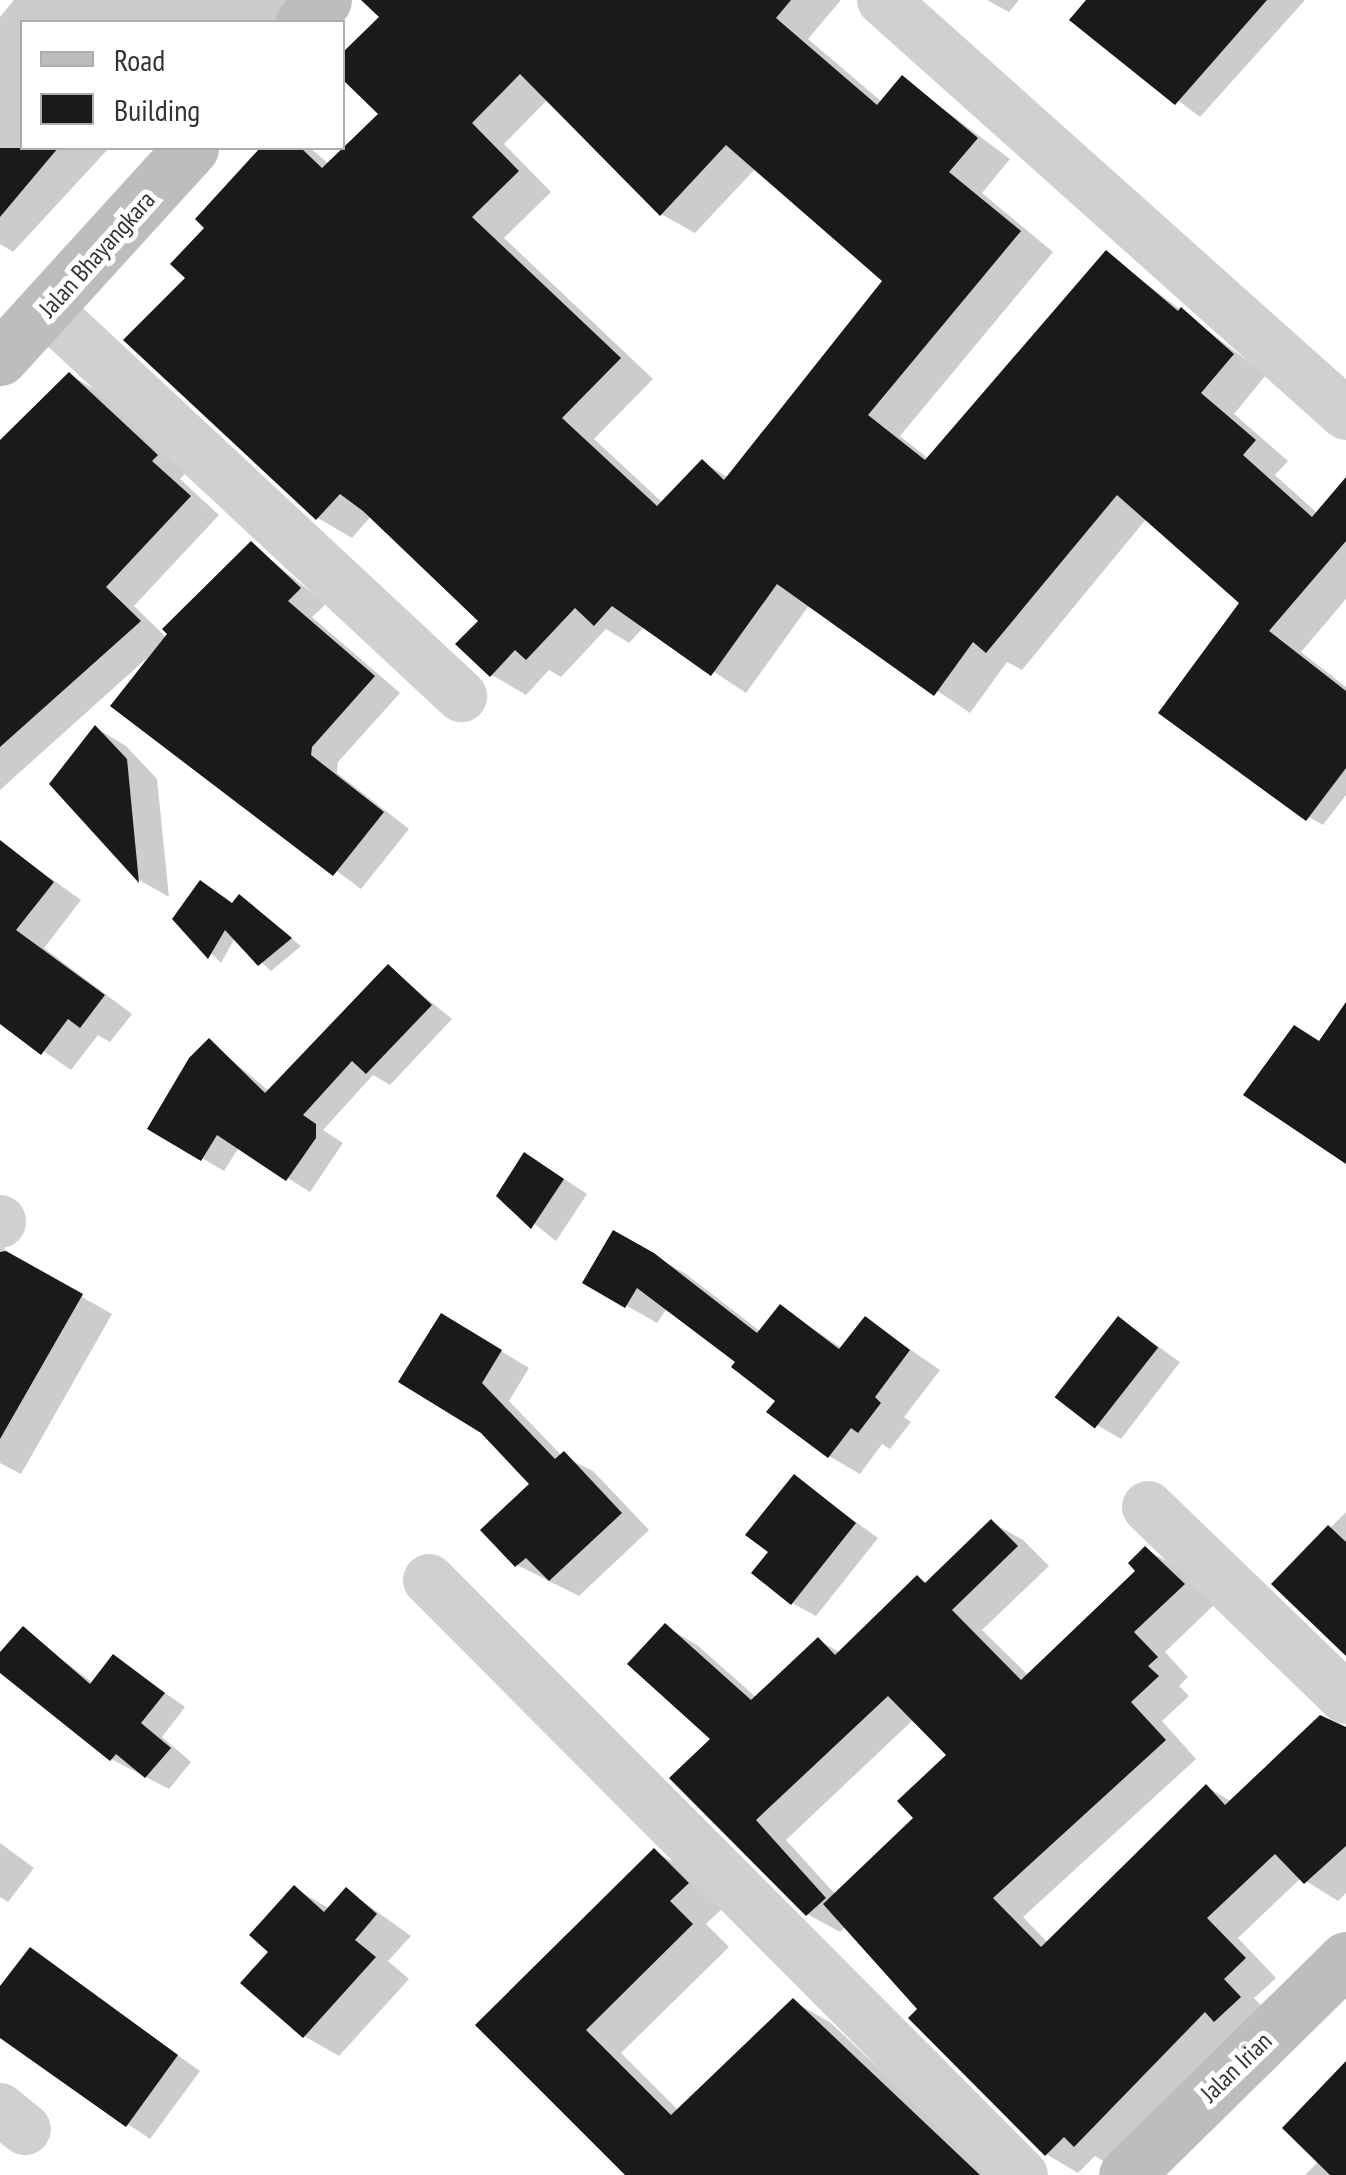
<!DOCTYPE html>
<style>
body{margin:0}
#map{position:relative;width:1346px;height:2175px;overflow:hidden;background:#fff;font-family:"PT Sans Narrow",sans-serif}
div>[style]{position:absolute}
.shadow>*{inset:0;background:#0003}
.building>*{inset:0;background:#1a1a1a;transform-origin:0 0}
.street>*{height:52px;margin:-26px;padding:0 26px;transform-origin:26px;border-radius:26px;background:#d0d0d0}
.secondary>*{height:55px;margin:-27.5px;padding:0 27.5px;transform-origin:27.5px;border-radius:27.5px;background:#bdbdbd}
span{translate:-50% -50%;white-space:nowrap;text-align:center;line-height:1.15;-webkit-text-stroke:10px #fff;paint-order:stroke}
.street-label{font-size:25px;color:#333}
.legend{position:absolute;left:20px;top:20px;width:325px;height:130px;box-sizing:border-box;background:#fff;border:2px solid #adadad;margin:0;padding:12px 18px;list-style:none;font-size:30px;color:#333}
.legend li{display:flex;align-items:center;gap:20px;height:50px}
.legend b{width:50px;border:2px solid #adadad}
</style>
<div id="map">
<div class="shadow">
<div style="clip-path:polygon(14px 0,314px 0,294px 22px,22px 22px,22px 148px,109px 148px,13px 252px,0 244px,0 17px)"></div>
<div style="clip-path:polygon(evenodd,395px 0,841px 0,808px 39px,882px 102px,902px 78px,1010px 159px,982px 193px,1053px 252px,900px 436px,929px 459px,1106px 253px,1266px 375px,1234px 414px,1288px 461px,1275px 475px,1318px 514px,1346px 481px,1346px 599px,1301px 652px,1346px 687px,1346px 795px,1323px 825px,1290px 806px,1243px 602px,1147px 518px,1022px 670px,1007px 662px,970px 713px,810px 604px,746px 693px,645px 626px,629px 643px,606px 629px,561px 677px,549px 670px,526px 695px,492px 675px,459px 644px,481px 621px,372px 515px,352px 538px,318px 518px,127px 340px,188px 278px,208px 228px,199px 219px,264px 148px,310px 148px,330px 165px,381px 114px,342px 55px,395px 0,548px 99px,661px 214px,695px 233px,756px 168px,886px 281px,729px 478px,702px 462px,663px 503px,594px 439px,653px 379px,504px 238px,551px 192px,504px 144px,548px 99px)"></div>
<div style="clip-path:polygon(987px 0,1019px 0,1009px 12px)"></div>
<div style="clip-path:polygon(1089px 0,1305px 0,1200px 117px,1072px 20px)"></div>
<div style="clip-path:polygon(70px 375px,99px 392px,186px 473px,180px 479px,219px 515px,134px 606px,167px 638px,251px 544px,326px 604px,312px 617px,400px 693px,338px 762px,337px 773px,409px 829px,361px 889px,114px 705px,147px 658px,0 790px,0 450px)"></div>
<div style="clip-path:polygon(96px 728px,126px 746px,157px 779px,169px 897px,141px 881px,52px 784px)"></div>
<div style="clip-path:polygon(0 842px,81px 900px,44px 948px,132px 1014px,110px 1042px,98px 1035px,71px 1070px,0 1021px)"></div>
<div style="clip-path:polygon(240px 897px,301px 946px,271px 971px,235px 938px,221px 963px,175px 918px,233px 905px)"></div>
<div style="clip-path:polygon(388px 967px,452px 1019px,390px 1085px,373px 1075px,323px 1130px,343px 1143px,310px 1192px,239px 1147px,224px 1171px,151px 1128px,209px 1041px,270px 1092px)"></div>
<div style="clip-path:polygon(549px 1169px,587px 1194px,556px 1241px,499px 1196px)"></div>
<div style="clip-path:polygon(614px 1233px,686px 1274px,761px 1332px,780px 1307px,843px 1349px,866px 1319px,940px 1370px,904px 1417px,911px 1422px,890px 1449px,882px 1444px,860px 1474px,829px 1456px,738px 1362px,667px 1308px,657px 1323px,585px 1282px)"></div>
<div style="clip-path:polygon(0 1240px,8px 1255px,112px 1314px,21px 1474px,0 1463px)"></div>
<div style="clip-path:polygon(1119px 1319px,1180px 1362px,1121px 1439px,1097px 1425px)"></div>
<div style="clip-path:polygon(470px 1332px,529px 1368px,509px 1401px,562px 1456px,593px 1471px,649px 1530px,579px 1596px,517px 1565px,532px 1484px,482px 1431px)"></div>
<div style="clip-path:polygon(794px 1477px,878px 1538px,816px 1616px,792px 1603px,771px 1552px)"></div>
<div style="clip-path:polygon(1346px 1512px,1346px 1653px,1275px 1584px)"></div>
<div style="clip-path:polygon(evenodd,991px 1522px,1023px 1540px,1049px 1566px,982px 1630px,1029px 1676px,1138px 1571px,1146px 1549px,1178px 1568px,1215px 1604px,1165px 1652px,1188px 1677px,1179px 1686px,1189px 1696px,1162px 1721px,1196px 1759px,1023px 1917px,1048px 1943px,1207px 1787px,1232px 1802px,1346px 1728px,1346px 1893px,1338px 1901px,1301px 1878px,1238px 1938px,1276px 1978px,1254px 1998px,1271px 2016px,1108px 2164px,1095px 2156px,1078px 2173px,1046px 2154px,846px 1926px,840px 1932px,807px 1914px,672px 1778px,714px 1739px,665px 1626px,697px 1645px,757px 1698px,818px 1640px,841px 1653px,918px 1578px,928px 1584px,991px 1522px,914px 1719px,949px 1755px,917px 1818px,836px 1895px,786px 1840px,914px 1719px)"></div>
<div style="clip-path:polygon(23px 1630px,93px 1683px,114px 1657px,185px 1707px,162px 1737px,191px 1762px,169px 1789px,111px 1759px,0 1669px,0 1656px)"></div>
<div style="clip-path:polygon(0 1843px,34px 1868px,8px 1902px,0 1897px)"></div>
<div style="clip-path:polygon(654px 1851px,692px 1873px,725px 1906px,706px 1924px,729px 1947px,621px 2053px,679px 2111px,793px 2001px,831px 2023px,991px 2175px,629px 2175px,478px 2025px)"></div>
<div style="clip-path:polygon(294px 1888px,330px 1909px,347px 1890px,411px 1936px,388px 1961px,409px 1979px,339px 2056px,304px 2036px,272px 1952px)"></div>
<div style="clip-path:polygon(31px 1951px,200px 2071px,150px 2139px,0 2037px,0 1990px)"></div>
<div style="clip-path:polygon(1346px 2064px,1346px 2175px,1305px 2175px,1319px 2161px)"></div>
</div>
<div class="building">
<div style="clip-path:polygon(evenodd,361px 0,791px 0,776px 18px,877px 105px,902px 75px,978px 138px,949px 172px,1021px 231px,868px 415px,925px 460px,1106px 250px,1178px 311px,1181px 307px,1234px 354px,1201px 393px,1256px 440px,1243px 455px,1312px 517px,1346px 477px,1346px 541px,1269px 631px,1346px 691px,1346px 768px,1306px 821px,1158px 713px,1239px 603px,1117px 495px,986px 653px,973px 642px,934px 696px,777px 584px,711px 676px,612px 606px,594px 626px,575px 608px,526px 660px,515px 650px,490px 677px,455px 644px,478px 621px,363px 511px,340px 494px,316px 520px,123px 340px,185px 278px,170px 264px,204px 228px,195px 219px,260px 148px,301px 148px,322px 168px,378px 114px,342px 79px,342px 53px,379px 17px,361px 0,520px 74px,660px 216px,726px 145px,882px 281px,724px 480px,702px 459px,657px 506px,562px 418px,621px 358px,472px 217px,519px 171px,472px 123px,520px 74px)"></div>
<div style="clip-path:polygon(1086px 0,1267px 0,1175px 105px,1069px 20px)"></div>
<div style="clip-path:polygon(0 148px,58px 148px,0 217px)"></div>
<div style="clip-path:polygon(69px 372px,158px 455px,152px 461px,191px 496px,106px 587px,141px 621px,0 747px,0 440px)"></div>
<div style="clip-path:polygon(251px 541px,301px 588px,288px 601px,375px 676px,312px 747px,311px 755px,384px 812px,333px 876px,110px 706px,167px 634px,162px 629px)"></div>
<div style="clip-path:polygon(95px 725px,127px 759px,139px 883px,49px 784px)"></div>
<div style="clip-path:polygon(0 840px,54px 882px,16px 930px,105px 995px,80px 1028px,68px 1019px,41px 1055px,0 1024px)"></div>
<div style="clip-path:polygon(200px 880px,232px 903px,239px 894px,292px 938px,258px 966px,225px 930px,208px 959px,172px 919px)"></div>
<div style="clip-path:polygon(388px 964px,432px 1005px,366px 1074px,352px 1061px,303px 1115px,316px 1124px,316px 1138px,286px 1181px,217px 1135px,201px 1161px,147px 1129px,189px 1058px,209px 1038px,265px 1093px)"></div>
<div style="clip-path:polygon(1346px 1002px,1346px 1164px,1243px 1095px,1294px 1025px,1319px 1041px)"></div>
<div style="clip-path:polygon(524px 1152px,564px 1179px,531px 1229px,496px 1196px)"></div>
<div style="clip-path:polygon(613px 1230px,654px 1253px,757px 1333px,780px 1304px,839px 1349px,865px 1316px,910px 1350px,875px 1397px,881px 1403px,858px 1433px,851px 1428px,828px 1458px,766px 1412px,775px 1401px,731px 1367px,735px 1362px,637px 1288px,625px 1308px,582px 1283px)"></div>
<div style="clip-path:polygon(6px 1251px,83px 1294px,0 1439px,0 1252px)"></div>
<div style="clip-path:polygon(441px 1313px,502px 1350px,482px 1383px,555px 1459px,564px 1451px,622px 1513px,549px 1581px,526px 1558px,515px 1567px,480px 1530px,529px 1484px,481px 1433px,398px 1382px)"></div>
<div style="left:1118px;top:1316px;width:51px;height:103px;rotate:38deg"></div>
<div style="clip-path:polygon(794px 1474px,856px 1523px,791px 1605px,751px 1573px,768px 1552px,745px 1535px)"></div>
<div style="clip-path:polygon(991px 1519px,1018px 1546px,952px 1610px,1021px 1680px,1135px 1571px,1128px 1563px,1145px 1546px,1185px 1584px,1134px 1632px,1158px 1657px,1148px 1666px,1159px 1676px,1131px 1702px,1166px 1740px,993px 1898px,1041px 1947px,1206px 1784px,1225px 1805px,1320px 1715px,1346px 1727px,1346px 1846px,1304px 1884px,1275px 1854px,1207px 1918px,1246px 1958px,1224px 1979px,1241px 1997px,1214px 2022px,1205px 2012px,1074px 2147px,1064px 2137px,1045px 2156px,908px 2018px,917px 2009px,823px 1904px,913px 1818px,897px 1801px,946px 1755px,888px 1696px,756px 1820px,826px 1898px,806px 1916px,669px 1778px,710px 1739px,627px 1664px,665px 1623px,751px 1700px,818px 1637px,835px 1655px,917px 1575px,925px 1583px)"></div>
<div style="clip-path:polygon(1328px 1525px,1346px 1542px,1346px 1656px,1271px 1584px)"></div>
<div style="clip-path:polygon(23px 1626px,90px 1684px,113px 1654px,165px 1693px,141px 1723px,171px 1748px,145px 1778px,116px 1754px,110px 1761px,0 1673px,0 1652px)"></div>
<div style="clip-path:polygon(654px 1848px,689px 1883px,670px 1901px,693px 1924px,586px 2030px,671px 2115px,793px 1998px,980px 2175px,625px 2175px,475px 2025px)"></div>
<div style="clip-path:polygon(294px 1885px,324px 1912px,346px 1887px,377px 1914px,355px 1940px,376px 1957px,303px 2038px,240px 1983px,268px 1952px,249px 1935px)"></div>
<div style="clip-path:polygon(30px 1947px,178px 2055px,126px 2127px,0 2038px,0 1986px)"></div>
<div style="clip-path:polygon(1346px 2061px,1346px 2175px,1330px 2175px,1282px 2128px)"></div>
</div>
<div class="street">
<div style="left:883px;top:0;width:621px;rotate:41.8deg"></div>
<div style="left:48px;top:311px;width:565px;rotate:42.99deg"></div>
<div style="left:0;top:1221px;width:1px;rotate:90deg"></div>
<div style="left:1148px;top:1507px;width:275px;rotate:44deg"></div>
<div style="left:429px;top:1580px;width:840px;rotate:45.1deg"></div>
<div style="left:0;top:2109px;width:32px;rotate:39deg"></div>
</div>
<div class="secondary">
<div style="left:303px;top:22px;width:30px;rotate:-46deg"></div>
<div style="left:0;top:358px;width:284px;rotate:-47.7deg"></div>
<div style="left:1126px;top:2175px;width:308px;rotate:-44.5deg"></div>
</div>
<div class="street-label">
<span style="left:97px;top:254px;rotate:-48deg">Jalan Bhayangkara</span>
<span style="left:1236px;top:2067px;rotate:-44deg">Jalan Irian</span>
</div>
<ul class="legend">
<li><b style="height:12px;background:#bdbdbd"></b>Road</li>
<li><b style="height:28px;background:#1a1a1a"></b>Building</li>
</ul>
</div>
